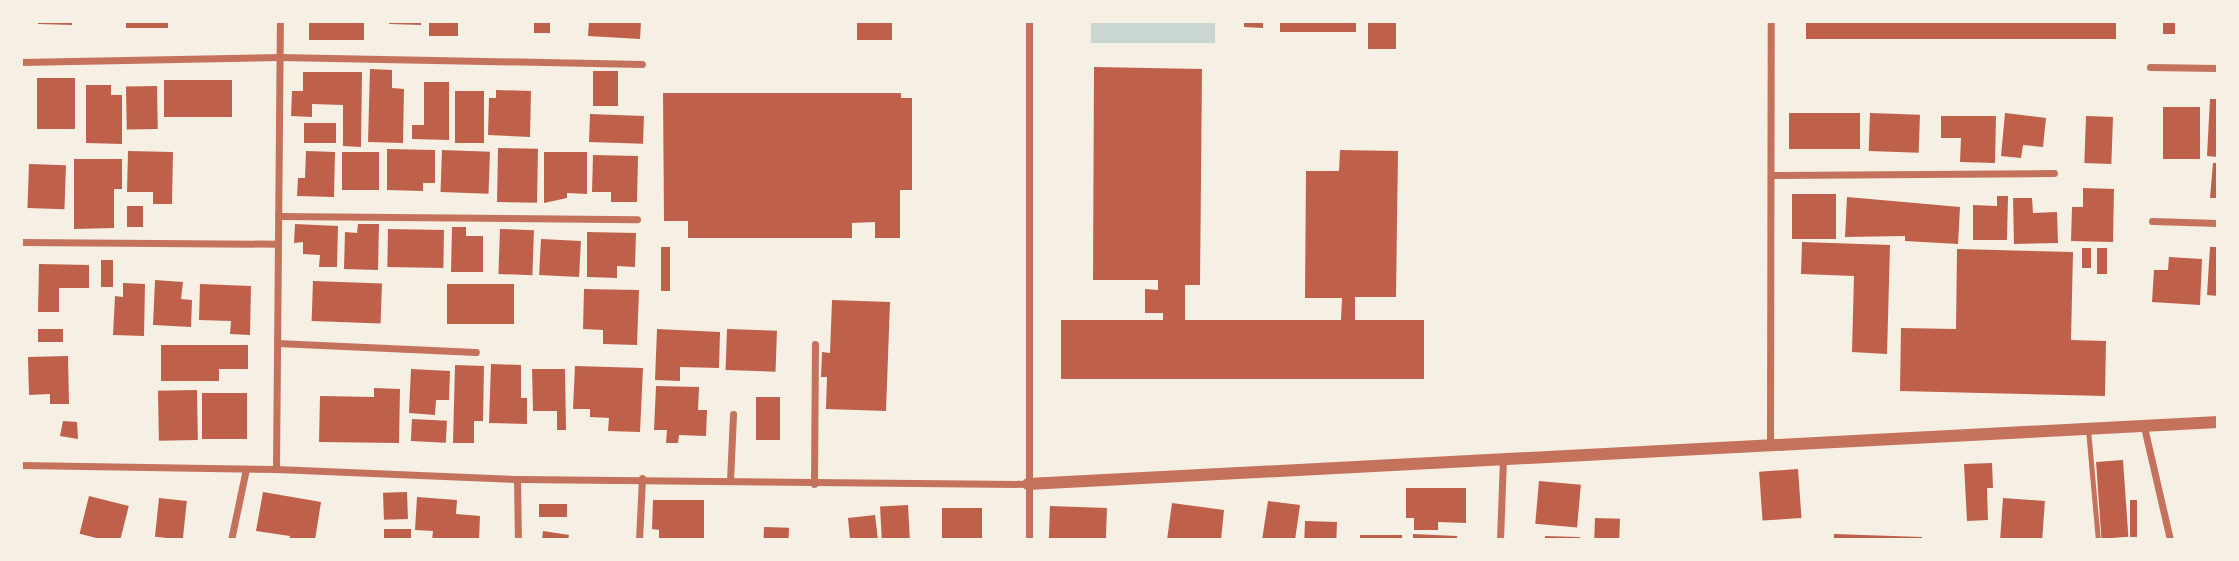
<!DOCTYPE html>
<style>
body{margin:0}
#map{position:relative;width:2239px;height:561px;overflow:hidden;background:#f6efe4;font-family:Poppins,sans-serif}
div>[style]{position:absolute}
.water>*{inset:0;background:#c9d6d2;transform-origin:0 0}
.building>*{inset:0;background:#bf614a;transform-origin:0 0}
.service>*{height:5px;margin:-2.5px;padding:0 2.5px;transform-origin:2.5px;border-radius:2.5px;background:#c5725c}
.minor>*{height:7px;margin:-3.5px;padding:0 3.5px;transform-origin:3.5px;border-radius:3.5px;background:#c5725c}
.tertiary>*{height:12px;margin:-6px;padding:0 6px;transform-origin:6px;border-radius:6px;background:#c5725c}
span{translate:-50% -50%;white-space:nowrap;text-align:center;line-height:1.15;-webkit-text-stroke:5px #f6efe4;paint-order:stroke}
.frame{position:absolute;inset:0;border:23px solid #f6efe4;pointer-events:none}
</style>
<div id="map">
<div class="water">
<div style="left:1091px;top:21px;width:124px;height:22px"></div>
</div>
<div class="building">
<div style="clip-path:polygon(38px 21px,72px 21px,72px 25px,38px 24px)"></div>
<div style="left:126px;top:21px;width:42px;height:7px"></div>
<div style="left:309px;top:21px;width:55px;height:19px"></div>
<div style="clip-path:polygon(389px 21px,421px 21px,421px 25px,389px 24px)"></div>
<div style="left:429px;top:21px;width:29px;height:15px"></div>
<div style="left:534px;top:21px;width:16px;height:12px"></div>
<div style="clip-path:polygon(589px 21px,641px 21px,640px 39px,588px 36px)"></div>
<div style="left:857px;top:21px;width:35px;height:19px"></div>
<div style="clip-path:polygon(1244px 21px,1263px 21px,1263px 28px,1244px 27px)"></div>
<div style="left:1280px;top:21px;width:76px;height:11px"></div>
<div style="left:1368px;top:21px;width:28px;height:28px"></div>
<div style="left:1806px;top:21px;width:310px;height:18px"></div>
<div style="left:2163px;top:21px;width:12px;height:13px"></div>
<div style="clip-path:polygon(1094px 67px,1202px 69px,1200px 285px,1185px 285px,1185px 320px,1341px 320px,1342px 298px,1305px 298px,1306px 171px,1339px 171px,1340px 150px,1398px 151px,1396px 297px,1355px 297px,1355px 320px,1424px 320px,1424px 379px,1061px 379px,1061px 320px,1163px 320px,1163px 313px,1145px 313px,1145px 289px,1158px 290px,1158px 280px,1093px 280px)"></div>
<div style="clip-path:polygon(370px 69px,392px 70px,392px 88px,404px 89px,403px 143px,368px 142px)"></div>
<div style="left:593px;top:71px;width:25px;height:35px"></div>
<div style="clip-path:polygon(303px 72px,362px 72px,361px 147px,343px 146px,343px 105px,312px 104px,312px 117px,291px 116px,292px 91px,303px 91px)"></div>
<div style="left:37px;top:78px;width:38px;height:51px"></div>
<div style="left:164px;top:80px;width:68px;height:37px"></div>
<div style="clip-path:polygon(424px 82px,449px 82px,449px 140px,412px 139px,412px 125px,424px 125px)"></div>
<div style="clip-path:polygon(86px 85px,111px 85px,111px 95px,122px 95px,122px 144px,86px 143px)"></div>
<div style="left:157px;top:86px;width:43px;height:31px;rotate:89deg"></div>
<div style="clip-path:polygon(496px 90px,531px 91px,530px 137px,488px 135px,489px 98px,496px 98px)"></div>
<div style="left:455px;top:91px;width:29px;height:52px"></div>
<div style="clip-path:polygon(663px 93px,901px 93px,901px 98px,912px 98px,912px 190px,900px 190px,900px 238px,875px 238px,875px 222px,852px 223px,852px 238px,688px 238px,688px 221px,664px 221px)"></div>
<div style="clip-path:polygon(2210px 99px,2218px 99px,2218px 157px,2207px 156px)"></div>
<div style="left:2163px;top:107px;width:37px;height:52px"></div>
<div style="left:1789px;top:113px;width:71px;height:36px"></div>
<div style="left:1870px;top:113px;width:50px;height:38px;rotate:2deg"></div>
<div style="clip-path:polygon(2005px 113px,2046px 118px,2043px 147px,2023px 145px,2021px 158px,2001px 156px)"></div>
<div style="left:590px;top:114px;width:54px;height:28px;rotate:2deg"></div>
<div style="clip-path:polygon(1941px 116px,1996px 116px,1995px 163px,1960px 162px,1961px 138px,1941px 138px)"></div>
<div style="left:2086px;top:116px;width:27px;height:47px;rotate:2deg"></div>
<div style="left:304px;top:123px;width:32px;height:20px"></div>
<div style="left:498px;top:148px;width:40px;height:54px;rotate:1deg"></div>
<div style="clip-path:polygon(387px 149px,435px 150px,435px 183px,423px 183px,423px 191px,387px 190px)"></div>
<div style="left:442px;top:150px;width:48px;height:42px;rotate:2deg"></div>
<div style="clip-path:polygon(128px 151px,173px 152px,172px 204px,153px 204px,153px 192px,127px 192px)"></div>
<div style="clip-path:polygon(306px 151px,335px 152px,334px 197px,297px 196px,298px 178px,305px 178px)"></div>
<div style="left:342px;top:152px;width:37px;height:38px"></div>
<div style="clip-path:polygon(544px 152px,587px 152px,587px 194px,567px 193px,567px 198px,544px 203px)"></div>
<div style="clip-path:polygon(593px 155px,638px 156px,637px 202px,611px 202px,611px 192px,592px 192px)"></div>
<div style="clip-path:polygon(74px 159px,122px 159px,122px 189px,114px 189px,114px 228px,74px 229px)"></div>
<div style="clip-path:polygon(2213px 163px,2218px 163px,2218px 198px,2210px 198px)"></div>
<div style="left:29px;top:164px;width:37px;height:44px;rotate:2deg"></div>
<div style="clip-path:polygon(2083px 188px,2114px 189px,2113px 242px,2071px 241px,2072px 207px,2083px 207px)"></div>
<div style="left:1792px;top:194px;width:44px;height:45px"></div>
<div style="clip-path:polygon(1997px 196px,2008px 196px,2007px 240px,1973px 240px,1973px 205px,1997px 206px)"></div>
<div style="clip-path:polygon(1847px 197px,1960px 207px,1958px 244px,1905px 241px,1905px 236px,1845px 237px)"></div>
<div style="clip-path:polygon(2013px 198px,2032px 198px,2033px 213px,2057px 212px,2058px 243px,2014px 244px)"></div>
<div style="left:127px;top:206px;width:16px;height:21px"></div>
<div style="clip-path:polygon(295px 224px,338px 226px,337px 267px,319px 267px,320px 255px,303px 254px,303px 242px,294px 243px)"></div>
<div style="clip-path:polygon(358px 224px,379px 224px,378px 270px,344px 269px,345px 232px,357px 233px)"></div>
<div style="clip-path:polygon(452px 227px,466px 227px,466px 236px,483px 236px,483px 272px,451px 272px)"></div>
<div style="left:388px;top:229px;width:56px;height:38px;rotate:1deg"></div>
<div style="left:500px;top:229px;width:34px;height:45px;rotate:2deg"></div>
<div style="clip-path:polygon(587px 232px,636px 233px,635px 267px,617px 266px,617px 278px,587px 277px)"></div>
<div style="left:541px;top:239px;width:40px;height:36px;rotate:3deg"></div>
<div style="clip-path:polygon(1802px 242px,1890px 245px,1887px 354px,1852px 352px,1854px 276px,1801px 274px)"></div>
<div style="left:661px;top:247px;width:9px;height:44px"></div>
<div style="clip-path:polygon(2210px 247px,2218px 247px,2218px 296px,2207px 295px)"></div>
<div style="left:2082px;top:248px;width:9px;height:20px"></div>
<div style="left:2097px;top:248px;width:10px;height:26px"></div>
<div style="clip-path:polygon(1957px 249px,2073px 252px,2071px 340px,2106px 341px,2105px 396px,1900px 391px,1901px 328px,1956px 329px)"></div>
<div style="clip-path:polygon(2169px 257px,2202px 259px,2200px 305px,2152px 302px,2154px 270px,2168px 270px)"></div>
<div style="left:101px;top:260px;width:12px;height:27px"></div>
<div style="clip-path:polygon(39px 264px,89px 265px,89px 288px,59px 288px,59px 312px,38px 312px)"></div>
<div style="clip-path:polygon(155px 280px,183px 282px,181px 299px,192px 300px,191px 327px,153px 325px)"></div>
<div style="left:313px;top:281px;width:69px;height:40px;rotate:2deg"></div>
<div style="clip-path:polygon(123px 283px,145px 284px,144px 336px,113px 335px,115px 296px,123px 297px)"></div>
<div style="clip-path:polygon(200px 284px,251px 286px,250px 335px,230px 334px,231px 321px,199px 320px)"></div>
<div style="left:447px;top:284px;width:67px;height:40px"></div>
<div style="clip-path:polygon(584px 289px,639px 290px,637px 345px,603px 344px,603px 330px,583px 329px)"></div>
<div style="clip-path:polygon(832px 300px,890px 302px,886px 411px,826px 409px,827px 377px,821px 377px,822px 352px,830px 353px)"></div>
<div style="left:38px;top:329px;width:25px;height:13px"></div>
<div style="clip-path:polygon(657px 329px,720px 332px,719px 368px,680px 367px,680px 381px,655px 380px)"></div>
<div style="left:727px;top:329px;width:50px;height:41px;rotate:2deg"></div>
<div style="clip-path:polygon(161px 345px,248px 345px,248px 369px,219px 369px,219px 381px,161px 381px)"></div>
<div style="clip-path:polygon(68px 356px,69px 404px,50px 404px,50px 394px,29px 395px,28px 357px)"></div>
<div style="clip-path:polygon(491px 364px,521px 365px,521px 398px,527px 398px,527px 424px,489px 423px)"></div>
<div style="clip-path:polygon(455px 365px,484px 366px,483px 421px,474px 421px,474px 443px,453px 443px)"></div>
<div style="clip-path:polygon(575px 366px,643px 368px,640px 432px,608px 431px,609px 418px,590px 417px,590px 409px,573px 409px)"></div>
<div style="clip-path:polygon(411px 369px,450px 371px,449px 400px,436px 400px,435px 415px,409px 413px)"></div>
<div style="clip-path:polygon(532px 369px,565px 369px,566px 430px,557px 430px,557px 411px,533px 411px)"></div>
<div style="clip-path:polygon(656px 386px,699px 387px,698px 410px,707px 410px,706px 436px,679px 435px,678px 443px,666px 443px,667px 430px,654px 430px)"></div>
<div style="clip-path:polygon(374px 388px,400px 389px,399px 443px,319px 442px,320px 396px,374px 397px)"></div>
<div style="left:197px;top:390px;width:50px;height:39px;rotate:89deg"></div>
<div style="left:202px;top:393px;width:45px;height:46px"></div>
<div style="left:756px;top:397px;width:24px;height:43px"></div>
<div style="left:412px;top:419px;width:35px;height:22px;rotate:3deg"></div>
<div style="clip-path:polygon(63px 421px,77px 422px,78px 439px,60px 436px)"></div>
<div style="left:2123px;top:460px;width:77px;height:27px;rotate:86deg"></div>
<div style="clip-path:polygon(1992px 463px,1993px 488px,1987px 488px,1988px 520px,1967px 521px,1964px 464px)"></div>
<div style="left:1798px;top:469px;width:49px;height:39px;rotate:86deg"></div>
<div style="left:1539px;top:481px;width:42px;height:43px;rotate:5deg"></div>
<div style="clip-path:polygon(1406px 488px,1466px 488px,1466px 523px,1438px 522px,1438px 530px,1414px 530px,1414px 518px,1406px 518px)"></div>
<div style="clip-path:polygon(263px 492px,321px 502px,315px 540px,289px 540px,290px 536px,256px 531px)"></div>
<div style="left:407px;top:492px;width:27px;height:24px;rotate:88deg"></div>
<div style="left:89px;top:496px;width:41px;height:39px;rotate:14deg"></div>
<div style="clip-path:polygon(417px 497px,457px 500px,456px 514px,480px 516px,479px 540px,432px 540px,433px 531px,415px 530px)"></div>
<div style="left:159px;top:498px;width:28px;height:39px;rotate:6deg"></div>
<div style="left:2003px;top:498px;width:42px;height:42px;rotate:4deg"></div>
<div style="clip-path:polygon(653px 500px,704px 500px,704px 540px,659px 540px,659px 530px,652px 529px)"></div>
<div style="left:2130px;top:500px;width:7px;height:37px"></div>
<div style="clip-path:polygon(1268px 501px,1300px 505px,1295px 540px,1262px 540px)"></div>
<div style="clip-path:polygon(1172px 503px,1224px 510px,1221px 540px,1167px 540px)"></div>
<div style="left:539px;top:504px;width:28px;height:13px"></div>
<div style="left:908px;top:505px;width:35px;height:28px;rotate:87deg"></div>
<div style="left:1050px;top:506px;width:57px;height:34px;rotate:2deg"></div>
<div style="left:942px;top:508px;width:40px;height:32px"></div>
<div style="clip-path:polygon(875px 515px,878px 540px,850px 540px,848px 518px)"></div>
<div style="left:1595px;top:518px;width:25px;height:22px;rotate:2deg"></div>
<div style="left:1305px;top:521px;width:32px;height:19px;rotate:2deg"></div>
<div style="left:764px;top:527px;width:25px;height:13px;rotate:2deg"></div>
<div style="left:384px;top:529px;width:27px;height:11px"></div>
<div style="clip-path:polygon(543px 531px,569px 535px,568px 540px,542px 540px)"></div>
<div style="clip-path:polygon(1413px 534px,1457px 536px,1457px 540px,1413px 540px)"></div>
<div style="clip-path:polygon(1834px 534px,1922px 537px,1922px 540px,1834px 540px)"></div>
<div style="left:1360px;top:535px;width:42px;height:5px"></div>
<div style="clip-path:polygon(1545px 536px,1580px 537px,1580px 540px,1545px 540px)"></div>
</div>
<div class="service">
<div style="left:2088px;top:429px;width:111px;rotate:84.9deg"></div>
</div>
<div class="minor">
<div style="left:1029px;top:21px;width:519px;rotate:90deg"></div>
<div style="left:21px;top:62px;width:259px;rotate:-1.1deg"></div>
<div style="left:280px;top:57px;width:362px;rotate:1.1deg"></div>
<div style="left:2150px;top:67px;width:68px;rotate:0.8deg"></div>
<div style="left:1772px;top:175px;width:282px;rotate:-0.4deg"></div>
<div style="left:278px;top:216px;width:359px;rotate:0.5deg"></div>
<div style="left:2152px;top:221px;width:66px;rotate:1.7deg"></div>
<div style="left:21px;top:242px;width:257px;rotate:0.4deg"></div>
<div style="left:277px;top:343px;width:199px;rotate:2.6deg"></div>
<div style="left:2144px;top:427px;width:116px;rotate:77deg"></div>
<div style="left:1770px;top:443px;width:422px;rotate:-89.9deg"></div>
<div style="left:21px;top:465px;width:255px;rotate:0.9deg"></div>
<div style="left:276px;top:469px;width:241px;rotate:2.4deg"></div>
<div style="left:517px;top:479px;width:511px;rotate:0.56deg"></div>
<div style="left:276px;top:469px;width:448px;rotate:-89.5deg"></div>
<div style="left:517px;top:479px;width:61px;rotate:89.1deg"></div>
<div style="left:730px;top:481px;width:67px;rotate:-87.4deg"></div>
<div style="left:814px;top:484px;width:140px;rotate:-89.6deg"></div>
<div style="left:231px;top:540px;width:73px;rotate:-78.1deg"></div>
<div style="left:639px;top:540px;width:62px;rotate:-87.2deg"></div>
<div style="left:1500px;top:540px;width:81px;rotate:-87.9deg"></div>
</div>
<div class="tertiary">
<div style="left:1028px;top:484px;width:1192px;rotate:-2.98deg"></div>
</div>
<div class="frame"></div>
</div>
